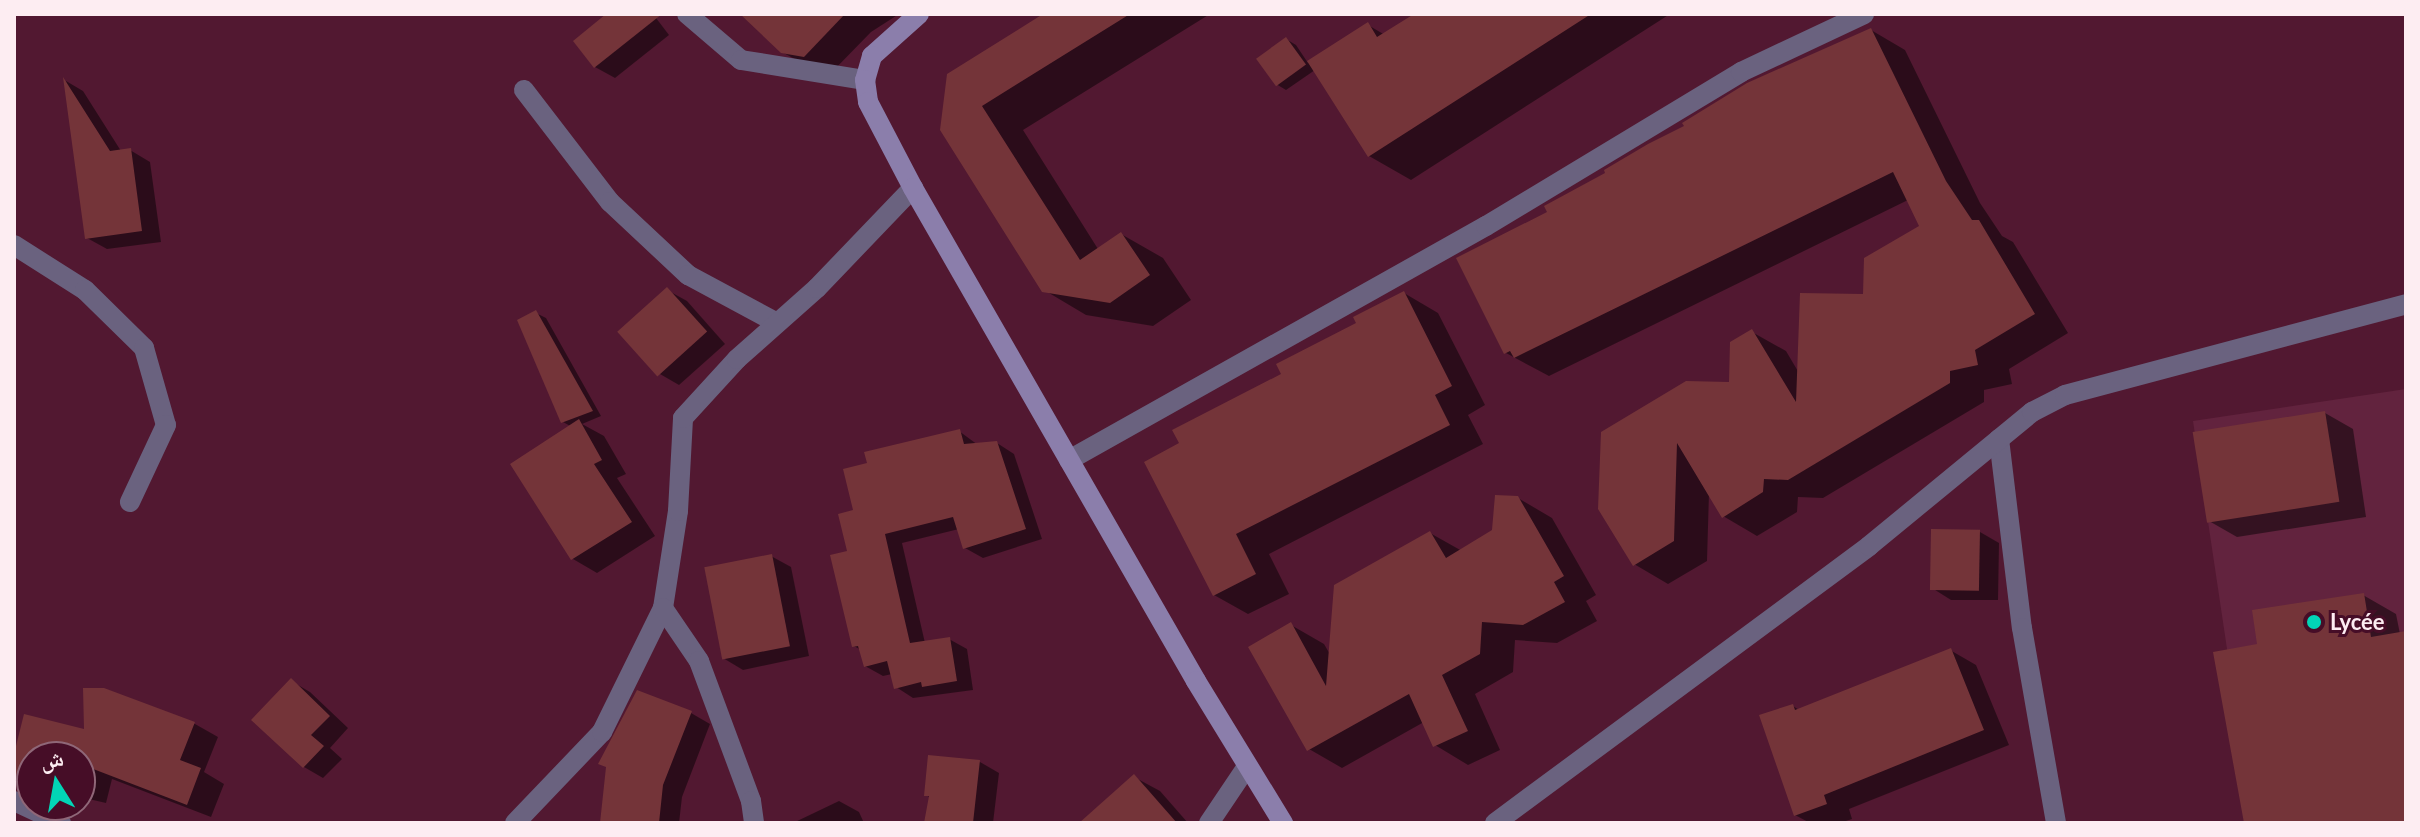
<!DOCTYPE html>
<meta charset="utf-8">
<style>
body{margin:0}
#map{position:relative;width:2420px;height:837px;overflow:hidden;background:#521831;font-family:Lato,"Noto Naskh Arabic",sans-serif}
div>[style]{position:absolute}
.built>*{inset:0;background:#62233e}
.shadow>*{inset:0;background:#0007}
.building>*{inset:0;background:#743439;transform-origin:0 0}
.street>*{height:20px;margin:-10px;padding:0 10px;transform-origin:10px;border-radius:10px;background:#6a627f}
.secondary>*{height:20px;margin:-10px;padding:0 10px;transform-origin:10px;border-radius:10px;background:#8b7eab}
.dots>*{width:22px;height:22px;translate:-50% -50%;box-sizing:border-box;border:4px solid #460d27;border-radius:50%}
span{translate:-50% -50%;white-space:nowrap;text-align:center;line-height:1.15;-webkit-text-stroke:6px #460d27;paint-order:stroke}
.poi-label{font-size:22px;color:#fdedf2;font-weight:700}
.left{translate:0 -50%;text-align:left}
.frame{position:absolute;inset:0;border:16px solid #fdedf2;pointer-events:none}
.north{position:absolute;left:16px;top:741px;width:80px;height:80px;box-sizing:border-box;background:#460d27;border:2px solid #8f6778;border-radius:50%;rotate:349deg;font-size:22px;font-weight:700;line-height:32px;text-align:center;color:#fdedf2}
.north::after{content:'';display:block;margin:auto;width:28px;height:36px;background:#02d5b6;clip-path:polygon(50% 0,100% 100%,50% 72%,0 100%)}
</style>
<div id="map">
<div class="built">
<div style="clip-path:polygon(2406px 389px,2406px 823px,2253px 823px,2193px 421px)"></div>
</div>
<div class="shadow">
<div style="clip-path:polygon(609px 14px,653px 14px,669px 35px,615px 78px,595px 67px)"></div>
<div style="clip-path:polygon(743px 14px,899px 14px,871px 32px,832px 72px,811px 68px,782px 52px)"></div>
<div style="clip-path:polygon(1047px 14px,1210px 14px,1023px 130px,1098px 249px,1121px 234px,1163px 258px,1191px 300px,1153px 326px,1086px 315px,1044px 290px,942px 129px)"></div>
<div style="clip-path:polygon(1417px 14px,1670px 14px,1411px 180px,1369px 156px,1315px 70px,1286px 90px,1276px 84px,1286px 39px,1296px 45px,1308px 63px,1368px 25px,1385px 35px)"></div>
<div style="clip-path:polygon(1871px 30px,1905px 50px,1980px 203px,2002px 236px,2013px 242px,2068px 333px,2009px 369px,2012px 384px,1984px 390px,1984px 402px,1823px 498px,1798px 497px,1797px 512px,1757px 536px,1723px 516px,1709px 493px,1707px 561px,1668px 584px,1634px 564px,1600px 508px,1731px 384px,1752px 332px,1786px 351px,1799px 373px,1922px 227px,1908px 200px,1549px 376px,1506px 353px,1550px 213px)"></div>
<div style="clip-path:polygon(66px 81px,83px 91px,121px 151px,130px 150px,150px 162px,161px 242px,107px 249px,87px 238px)"></div>
<div style="clip-path:polygon(667px 290px,687px 301px,725px 344px,679px 385px,660px 374px)"></div>
<div style="clip-path:polygon(1404px 293px,1438px 313px,1485px 405px,1468px 415px,1483px 444px,1269px 554px,1289px 594px,1248px 614px,1214px 595px,1182px 444px)"></div>
<div style="clip-path:polygon(536px 313px,546px 318px,601px 416px,582px 424px,604px 436px,626px 474px,617px 478px,655px 536px,597px 573px,573px 559px,572px 427px,563px 422px)"></div>
<div style="clip-path:polygon(2325px 413px,2353px 429px,2366px 517px,2237px 537px,2209px 521px)"></div>
<div style="clip-path:polygon(959px 431px,978px 445px,997px 443px,1014px 454px,1042px 539px,983px 558px,965px 548px,959px 529px,902px 543px,925px 643px,949px 639px,967px 649px,973px 690px,913px 698px,896px 687px,892px 674px,883px 676px,865px 666px,861px 650px,854px 646px,849px 552px,856px 512px,869px 465px)"></div>
<div style="clip-path:polygon(1518px 498px,1552px 518px,1596px 595px,1586px 601px,1597px 621px,1557px 643px,1515px 640px,1513px 672px,1475px 694px,1500px 750px,1468px 765px,1435px 745px,1424px 722px,1342px 768px,1309px 749px,1291px 625px,1324px 644px,1331px 656px,1430px 533px,1462px 551px,1494px 532px)"></div>
<div style="clip-path:polygon(1980px 532px,1999px 543px,1998px 600px,1951px 600px,1932px 588px)"></div>
<div style="clip-path:polygon(771px 556px,791px 567px,809px 656px,743px 670px,723px 658px)"></div>
<div style="clip-path:polygon(2363px 595px,2396px 614px,2400px 634px,2406px 633px,2406px 823px,2246px 823px,2259px 645px)"></div>
<div style="clip-path:polygon(1950px 650px,1976px 665px,2009px 745px,1849px 809px,1852px 819px,1840px 823px,1810px 823px,1795px 815px,1793px 706px,1799px 710px)"></div>
<div style="clip-path:polygon(291px 681px,310px 692px,348px 728px,330px 748px,342px 759px,323px 778px,304px 767px)"></div>
<div style="clip-path:polygon(104px 690px,195px 724px,218px 737px,204px 772px,224px 784px,211px 817px,112px 779px,106px 803px,80px 797px,80px 757px,32px 757px,32px 784px,14px 774px,14px 762px,87px 731px)"></div>
<div style="clip-path:polygon(691px 713px,710px 724px,682px 797px,679px 823px,602px 823px)"></div>
<div style="clip-path:polygon(980px 762px,999px 773px,993px 823px,926px 823px,931px 798px,926px 795px)"></div>
<div style="clip-path:polygon(1134px 777px,1160px 791px,1188px 823px,1082px 823px)"></div>
<div style="clip-path:polygon(839px 801px,859px 812px,864px 823px,793px 823px)"></div>
</div>
<div class="building">
<div style="clip-path:polygon(606px 14px,662px 14px,594px 68px,573px 41px)"></div>
<div style="clip-path:polygon(740px 14px,845px 14px,804px 57px,781px 53px)"></div>
<div style="clip-path:polygon(1043px 14px,1130px 14px,982px 106px,1080px 260px,1121px 232px,1150px 275px,1110px 303px,1042px 292px,940px 130px,947px 74px)"></div>
<div style="clip-path:polygon(1414px 14px,1591px 14px,1368px 157px,1307px 61px,1368px 22px,1377px 37px)"></div>
<div style="clip-path:polygon(1871px 28px,1946px 181px,1972px 220px,1979px 220px,2035px 314px,1975px 350px,1978px 365px,1950px 371px,1950px 383px,1788px 480px,1764px 479px,1763px 492px,1722px 518px,1677px 443px,1674px 541px,1633px 566px,1598px 509px,1601px 432px,1686px 381px,1729px 382px,1730px 342px,1752px 329px,1796px 402px,1800px 293px,1863px 294px,1864px 258px,1919px 226px,1893px 172px,1514px 358px,1510px 351px,1504px 354px,1456px 258px,1547px 212px,1544px 206px,1605px 173px,1604px 170px,1648px 144px,1684px 126px,1682px 123px,1747px 83px)"></div>
<div style="left:1286px;top:37px;width:34px;height:37px;rotate:54deg"></div>
<div style="clip-path:polygon(63px 77px,110px 151px,131px 148px,142px 231px,85px 239px)"></div>
<div style="left:667px;top:287px;width:60px;height:67px;rotate:48deg"></div>
<div style="clip-path:polygon(1404px 291px,1452px 386px,1435px 395px,1450px 425px,1236px 534px,1256px 574px,1213px 596px,1144px 462px,1179px 443px,1172px 430px,1281px 374px,1276px 364px,1356px 323px,1353px 317px)"></div>
<div style="clip-path:polygon(536px 310px,593px 411px,561px 423px,517px 320px)"></div>
<div style="left:2325px;top:411px;width:92px;height:134px;rotate:81deg"></div>
<div style="clip-path:polygon(579px 419px,602px 460px,594px 464px,632px 522px,571px 560px,510px 464px)"></div>
<div style="clip-path:polygon(960px 429px,964px 444px,997px 441px,1026px 529px,963px 549px,953px 517px,885px 534px,910px 643px,950px 637px,957px 681px,922px 687px,921px 682px,894px 689px,887px 661px,864px 667px,858px 646px,852px 647px,830px 555px,847px 551px,838px 514px,853px 510px,843px 469px,867px 463px,864px 452px)"></div>
<div style="clip-path:polygon(1495px 495px,1518px 496px,1564px 576px,1554px 582px,1565px 602px,1523px 625px,1482px 622px,1480px 654px,1442px 675px,1468px 731px,1433px 747px,1409px 694px,1307px 751px,1248px 647px,1291px 622px,1326px 686px,1334px 585px,1430px 531px,1446px 558px,1492px 530px)"></div>
<div style="left:1931px;top:529px;width:49px;height:61px;rotate:1deg"></div>
<div style="left:772px;top:554px;width:94px;height:69px;rotate:79deg"></div>
<div style="clip-path:polygon(2364px 593px,2371px 637px,2406px 631px,2406px 823px,2244px 823px,2213px 652px,2257px 644px,2252px 610px)"></div>
<div style="clip-path:polygon(1951px 648px,1984px 730px,1824px 795px,1827px 804px,1794px 816px,1759px 715px,1793px 704px,1795px 710px)"></div>
<div style="clip-path:polygon(291px 678px,330px 716px,311px 735px,324px 746px,303px 768px,251px 720px)"></div>
<div style="clip-path:polygon(83px 688px,104px 688px,195px 722px,180px 760px,201px 768px,187px 805px,88px 767px,80px 791px,80px 757px,32px 757px,32px 779px,14px 775px,14px 754px,24px 714px,84px 729px)"></div>
<div style="clip-path:polygon(637px 690px,692px 711px,663px 785px,659px 823px,600px 823px,606px 767px,598px 764px)"></div>
<div style="clip-path:polygon(928px 755px,980px 760px,973px 823px,924px 823px,929px 796px,924px 796px)"></div>
<div style="clip-path:polygon(1134px 774px,1177px 823px,1079px 823px)"></div>
</div>
<div class="street">
<div style="left:687px;top:14px;width:71px;rotate:40.4deg"></div>
<div style="left:741px;top:60px;width:126px;rotate:9.2deg"></div>
<div style="left:524px;top:90px;width:141px;rotate:52.5deg"></div>
<div style="left:610px;top:202px;width:107px;rotate:43.1deg"></div>
<div style="left:688px;top:275px;width:101px;rotate:28.3deg"></div>
<div style="left:14px;top:245px;width:84px;rotate:32.4deg"></div>
<div style="left:85px;top:290px;width:83px;rotate:44.5deg"></div>
<div style="left:144px;top:348px;width:80px;rotate:74.1deg"></div>
<div style="left:166px;top:425px;width:85px;rotate:115.1deg"></div>
<div style="left:1999px;top:439px;width:190px;rotate:83.1deg"></div>
<div style="left:2022px;top:628px;width:198px;rotate:80.1deg"></div>
<div style="left:1069px;top:460px;width:478px;rotate:-29.3deg"></div>
<div style="left:1486px;top:226px;width:298px;rotate:-31.1deg"></div>
<div style="left:1741px;top:72px;width:136px;rotate:-25.2deg"></div>
<div style="left:663px;top:608px;width:98px;rotate:-81.2deg"></div>
<div style="left:678px;top:511px;width:93px;rotate:-86.9deg"></div>
<div style="left:683px;top:418px;width:80px;rotate:-47.5deg"></div>
<div style="left:737px;top:359px;width:107px;rotate:-41.6deg"></div>
<div style="left:817px;top:288px;width:139px;rotate:-46.2deg"></div>
<div style="left:14px;top:801px;width:52px;rotate:25.1deg"></div>
<div style="left:515px;top:823px;width:126px;rotate:-46.3deg"></div>
<div style="left:602px;top:732px;width:138px;rotate:-63.8deg"></div>
<div style="left:663px;top:608px;width:64px;rotate:55.8deg"></div>
<div style="left:699px;top:661px;width:149px;rotate:69.6deg"></div>
<div style="left:751px;top:801px;width:22px;rotate:82deg"></div>
<div style="left:1209px;top:823px;width:66px;rotate:-56.1deg"></div>
<div style="left:1495px;top:823px;width:465px;rotate:-36.5deg"></div>
<div style="left:1869px;top:546px;width:211px;rotate:-39.4deg"></div>
<div style="left:2032px;top:412px;width:37px;rotate:-27deg"></div>
<div style="left:2065px;top:395px;width:353px;rotate:-14.9deg"></div>
</div>
<div class="secondary">
<div style="left:919px;top:14px;width:63px;rotate:138.2deg"></div>
<div style="left:872px;top:56px;width:25px;rotate:106deg"></div>
<div style="left:865px;top:80px;width:22px;rotate:82deg"></div>
<div style="left:868px;top:102px;width:97px;rotate:62.4deg"></div>
<div style="left:913px;top:188px;width:568px;rotate:60.14deg"></div>
<div style="left:1196px;top:681px;width:167px;rotate:58.5deg"></div>
</div>
<div class="dots">
<div style="left:2314px;top:622px;background:#02d5b6"></div>
</div>
<div class="poi-label">
<span class="left" style="left:2330px;top:622px">Lycée</span>
</div>
<div class="frame"></div>
<div class="north">ش</div>
</div>
